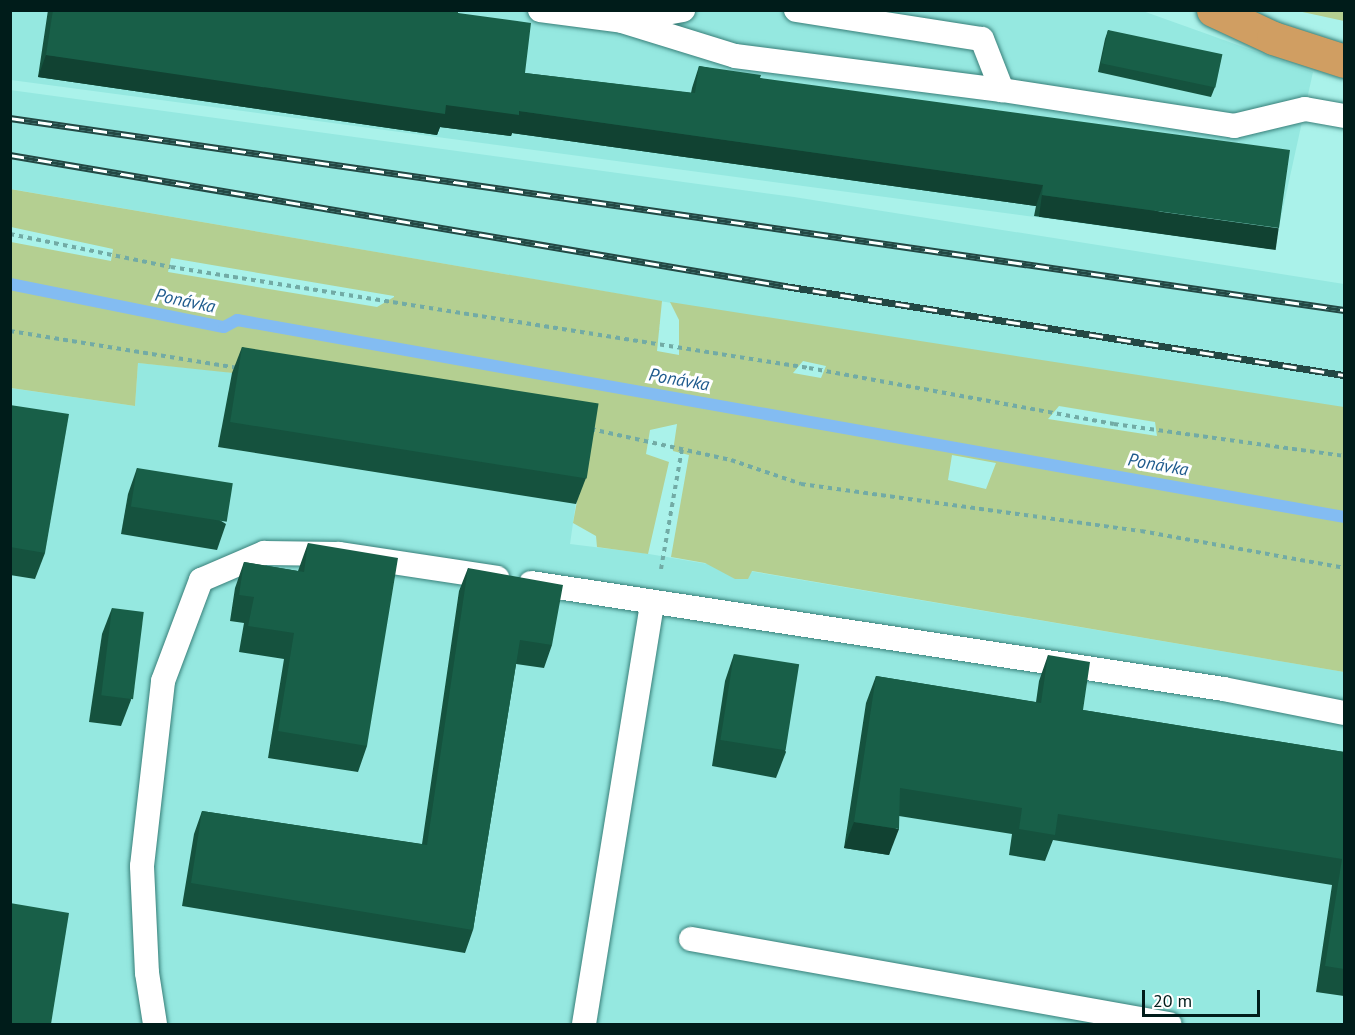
<!DOCTYPE html>
<meta charset="utf-8">
<style>
body{margin:0}
#map{position:relative;width:1355px;height:1035px;overflow:hidden;background:#aaf2ea;font-family:"PT Sans",sans-serif}
div>[style]{position:absolute}
.built>*{inset:0;background:#95e8e0}
.green>*{inset:0;background:#b4cf91}
.stream>*{height:12px;margin:-6px;padding:0 6px;transform-origin:6px;border-radius:6px;background:#83bcf2}
.path>*{height:4px;margin-top:-2px;transform-origin:0;background:repeating-linear-gradient(90deg,#72aba5 0 4.5px,transparent 0 9px)}
.roads{filter:drop-shadow(0 0 2px #387f79) drop-shadow(0 0 2px #387f79)}
.service>*{height:24px;margin:-12px;padding:0 12px;transform-origin:12px;border-radius:12px;background:#fff}
.trunk>*{height:33px;margin:-16.5px;padding:0 16.5px;transform-origin:16.5px;border-radius:16.5px;background:#d09e62}
.rail>*{height:7px;margin-top:-3.5px;transform-origin:0;background:repeating-linear-gradient(90deg,#fff 0 14px,#234844 0 28px);box-sizing:border-box;border-block:2px solid #234844}
.wall>*{inset:0;background:#15523e}
.shaded-wall>*{inset:0;background:#114232;transform-origin:0 0}
.building>*{inset:0;background:#185f48;transform-origin:0 0}
span{translate:-50% -50%;white-space:nowrap;text-align:center;line-height:1.15;-webkit-text-stroke:6px #fff;paint-order:stroke}
.water-label{font-size:18px;color:#1f5b8d;font-style:italic}
.frame{position:absolute;inset:0;border:12px solid #001c1a;pointer-events:none}
.scale{position:absolute;left:1142px;top:990px;width:118px;height:27px;box-sizing:border-box;border:3px solid #001c1a;border-top:0;padding-left:8px;font-size:18px;line-height:21px;white-space:nowrap;color:#001c1a;-webkit-text-stroke:4px #fff;paint-order:stroke}
</style>
<div id="map">
<div class="built">
<div style="clip-path:polygon(11px 10px,1140px 10px,1313px 72px,1274px 249px,11px 80px)"></div>
<div style="clip-path:polygon(10px 90px,794px 197px,1344px 284px,1344px 408px,782px 322px,11px 189px)"></div>
<div style="clip-path:polygon(138px 363px,220px 371px,586px 432px,570px 544px,643px 553px,1344px 672px,1344px 1024px,11px 1024px,10px 388px,135px 406px)"></div>
</div>
<div class="green">
<div style="clip-path:polygon(1298px 11px,1344px 11px,1344px 21px)"></div>
<div style="clip-path:polygon(evenodd,10px 189px,662px 301px,657px 351px,679px 355px,679px 320px,670px 302px,1344px 407px,1344px 672px,752px 571px,748px 579px,735px 579px,705px 563px,671px 557px,689px 455px,673px 451px,677px 424px,650px 430px,646px 454px,669px 462px,648px 554px,597px 547px,596px 536px,573px 523px,590px 430px,233px 373px,138px 363px,135px 406px,11px 388px,11px 242px,111px 261px,113px 249px,11px 227px,10px 189px,171px 258px,394px 296px,394px 297px,377px 307px,168px 272px,171px 258px,10px 189px,803px 361px,826px 366px,821px 378px,793px 373px,803px 361px,10px 189px,1059px 406px,1155px 422px,1157px 436px,1048px 419px,1059px 406px,10px 189px,952px 455px,996px 463px,986px 489px,948px 480px,952px 455px)"></div>
</div>
<div class="stream">
<div style="left:10px;top:284px;width:218px;rotate:11.4deg"></div>
<div style="left:224px;top:327px;width:15px;rotate:-28deg"></div>
<div style="left:237px;top:320px;width:1124px;rotate:10.09deg"></div>
</div>
<div class="path">
<div style="left:10px;top:234px;width:164px;rotate:11.6deg"></div>
<div style="left:171px;top:267px;width:646px;rotate:9deg"></div>
<div style="left:809px;top:368px;width:310px;rotate:10.4deg"></div>
<div style="left:1114px;top:424px;width:232px;rotate:7.9deg"></div>
<div style="left:10px;top:331px;width:231px;rotate:9.2deg"></div>
<div style="left:591px;top:429px;width:143px;rotate:12.5deg"></div>
<div style="left:731px;top:460px;width:74px;rotate:18.9deg"></div>
<div style="left:801px;top:484px;width:343px;rotate:7.9deg"></div>
<div style="left:1141px;top:531px;width:206px;rotate:10.3deg"></div>
<div style="left:661px;top:569px;width:122px;rotate:-80.1deg"></div>
</div>
<div class="roads">
<div class="service">
<div style="left:540px;top:10px;width:83px;rotate:7.6deg"></div>
<div style="left:622px;top:21px;width:118px;rotate:17.2deg"></div>
<div style="left:735px;top:56px;width:269px;rotate:7.3deg"></div>
<div style="left:1002px;top:90px;width:235px;rotate:8.8deg"></div>
<div style="left:1234px;top:126px;width:73px;rotate:-13.5deg"></div>
<div style="left:1305px;top:109px;width:40px;rotate:10deg"></div>
<div style="left:796px;top:10px;width:188px;rotate:8.9deg"></div>
<div style="left:982px;top:39px;width:55px;rotate:68.6deg"></div>
<div style="left:627px;top:20px;width:57px;rotate:-10.1deg"></div>
<div style="left:531px;top:583px;width:701px;rotate:8.7deg"></div>
<div style="left:1224px;top:689px;width:122px;rotate:11.3deg"></div>
<div style="left:691px;top:939px;width:486px;rotate:10.1deg"></div>
<div style="left:155px;top:1024px;width:52px;rotate:-98.9deg"></div>
<div style="left:147px;top:973px;width:107px;rotate:-92.7deg"></div>
<div style="left:142px;top:866px;width:186px;rotate:-83.5deg"></div>
<div style="left:163px;top:681px;width:108px;rotate:-69.4deg"></div>
<div style="left:201px;top:580px;width:69px;rotate:-23.2deg"></div>
<div style="left:264px;top:553px;width:75px;rotate:0.8deg"></div>
<div style="left:339px;top:554px;width:160px;rotate:8.6deg"></div>
<div style="left:584px;top:1024px;width:427px;rotate:-80.8deg"></div>
</div>
<div class="trunk">
<div style="left:1213px;top:10px;width:66px;rotate:25deg"></div>
<div style="left:1273px;top:38px;width:75px;rotate:17.9deg"></div>
</div>
</div>
<div class="rail">
<div style="left:10px;top:118px;width:1348px;rotate:8.19deg"></div>
<div style="left:10px;top:155px;width:786px;rotate:9.59deg"></div>
<div style="left:785px;top:286px;width:566px;rotate:9.05deg"></div>
</div>
<div class="wall">
<div style="clip-path:polygon(48px 10px,458px 10px,458px 13px,525px 73px,691px 93px,692px 88px,699px 66px,760px 78px,1271px 249px,1034px 216px,1036px 206px,512px 133px,511px 136px,440px 127px,437px 135px,38px 77px)"></div>
<div style="clip-path:polygon(1108px 30px,1215px 87px,1211px 97px,1098px 72px,1105px 39px)"></div>
<div style="clip-path:polygon(242px 347px,586px 478px,576px 504px,218px 447px,232px 373px)"></div>
<div style="clip-path:polygon(10px 405px,45px 553px,35px 579px,10px 575px)"></div>
<div style="clip-path:polygon(137px 468px,226px 524px,217px 550px,121px 534px,128px 494px)"></div>
<div style="clip-path:polygon(308px 543px,367px 746px,358px 772px,268px 758px,284px 659px,239px 652px,244px 623px,230px 621px,235px 588px,244px 562px,298px 571px)"></div>
<div style="clip-path:polygon(468px 568px,552px 645px,544px 668px,516px 664px,473px 930px,465px 953px,182px 906px,194px 834px,202px 811px,422px 844px,459px 591px)"></div>
<div style="clip-path:polygon(112px 608px,131px 700px,121px 726px,89px 722px,102px 634px)"></div>
<div style="clip-path:polygon(734px 654px,786px 752px,776px 778px,712px 766px,725px 681px)"></div>
<div style="clip-path:polygon(1048px 655px,1083px 710px,1344px 752px,1344px 996px,1316px 992px,1332px 885px,1053px 840px,1045px 861px,1009px 855px,1012px 834px,899px 816px,889px 855px,844px 848px,866px 703px,876px 676px,1036px 702px,1039px 681px)"></div>
</div>
<div class="shaded-wall">
<div style="clip-path:polygon(46px 55px,446px 105px,519px 111px,1043px 185px,1036px 206px,512px 133px,511px 136px,440px 127px,437px 135px,38px 77px)"></div>
<div style="left:1042px;top:195px;width:239px;height:22px;rotate:8deg"></div>
<div style="clip-path:polygon(854px 822px,899px 829px,889px 855px,844px 848px)"></div>
</div>
<div class="building">
<div style="clip-path:polygon(53px 10px,458px 10px,458px 13px,531px 23px,525px 73px,695px 93px,699px 66px,761px 75px,760px 78px,1290px 150px,1279px 228px,1042px 195px,1043px 185px,519px 111px,519px 115px,446px 105px,445px 114px,46px 55px)"></div>
<div style="left:1108px;top:30px;width:117px;height:34px;rotate:12deg"></div>
<div style="left:242px;top:347px;width:361px;height:76px;rotate:9deg"></div>
<div style="clip-path:polygon(10px 405px,69px 414px,45px 553px,10px 547px)"></div>
<div style="left:137px;top:468px;width:97px;height:39px;rotate:9deg"></div>
<div style="clip-path:polygon(308px 543px,398px 558px,367px 746px,278px 731px,294px 633px,248px 626px,254px 597px,239px 595px,244px 562px,304px 572px)"></div>
<div style="clip-path:polygon(468px 568px,563px 585px,552px 645px,520px 640px,473px 930px,191px 883px,202px 811px,427px 845px)"></div>
<div style="left:112px;top:608px;width:32px;height:88px;rotate:7deg"></div>
<div style="left:734px;top:654px;width:66px;height:87px;rotate:9deg"></div>
<div style="clip-path:polygon(1048px 655px,1090px 662px,1083px 710px,1344px 752px,1344px 969px,1325px 966px,1342px 859px,1058px 814px,1055px 835px,1019px 829px,1022px 808px,900px 788px,899px 829px,854px 822px,876px 676px,1041px 703px)"></div>
<div style="clip-path:polygon(10px 903px,69px 913px,51px 1024px,10px 1024px)"></div>
</div>
<div class="water-label">
<span style="left:185px;top:301px;rotate:12deg">Ponávka</span>
<span style="left:679px;top:380px;rotate:10deg">Ponávka</span>
<span style="left:1158px;top:465px;rotate:10deg">Ponávka</span>
</div>
<div class="frame"></div>
<div class="scale">20 m</div>
</div>
